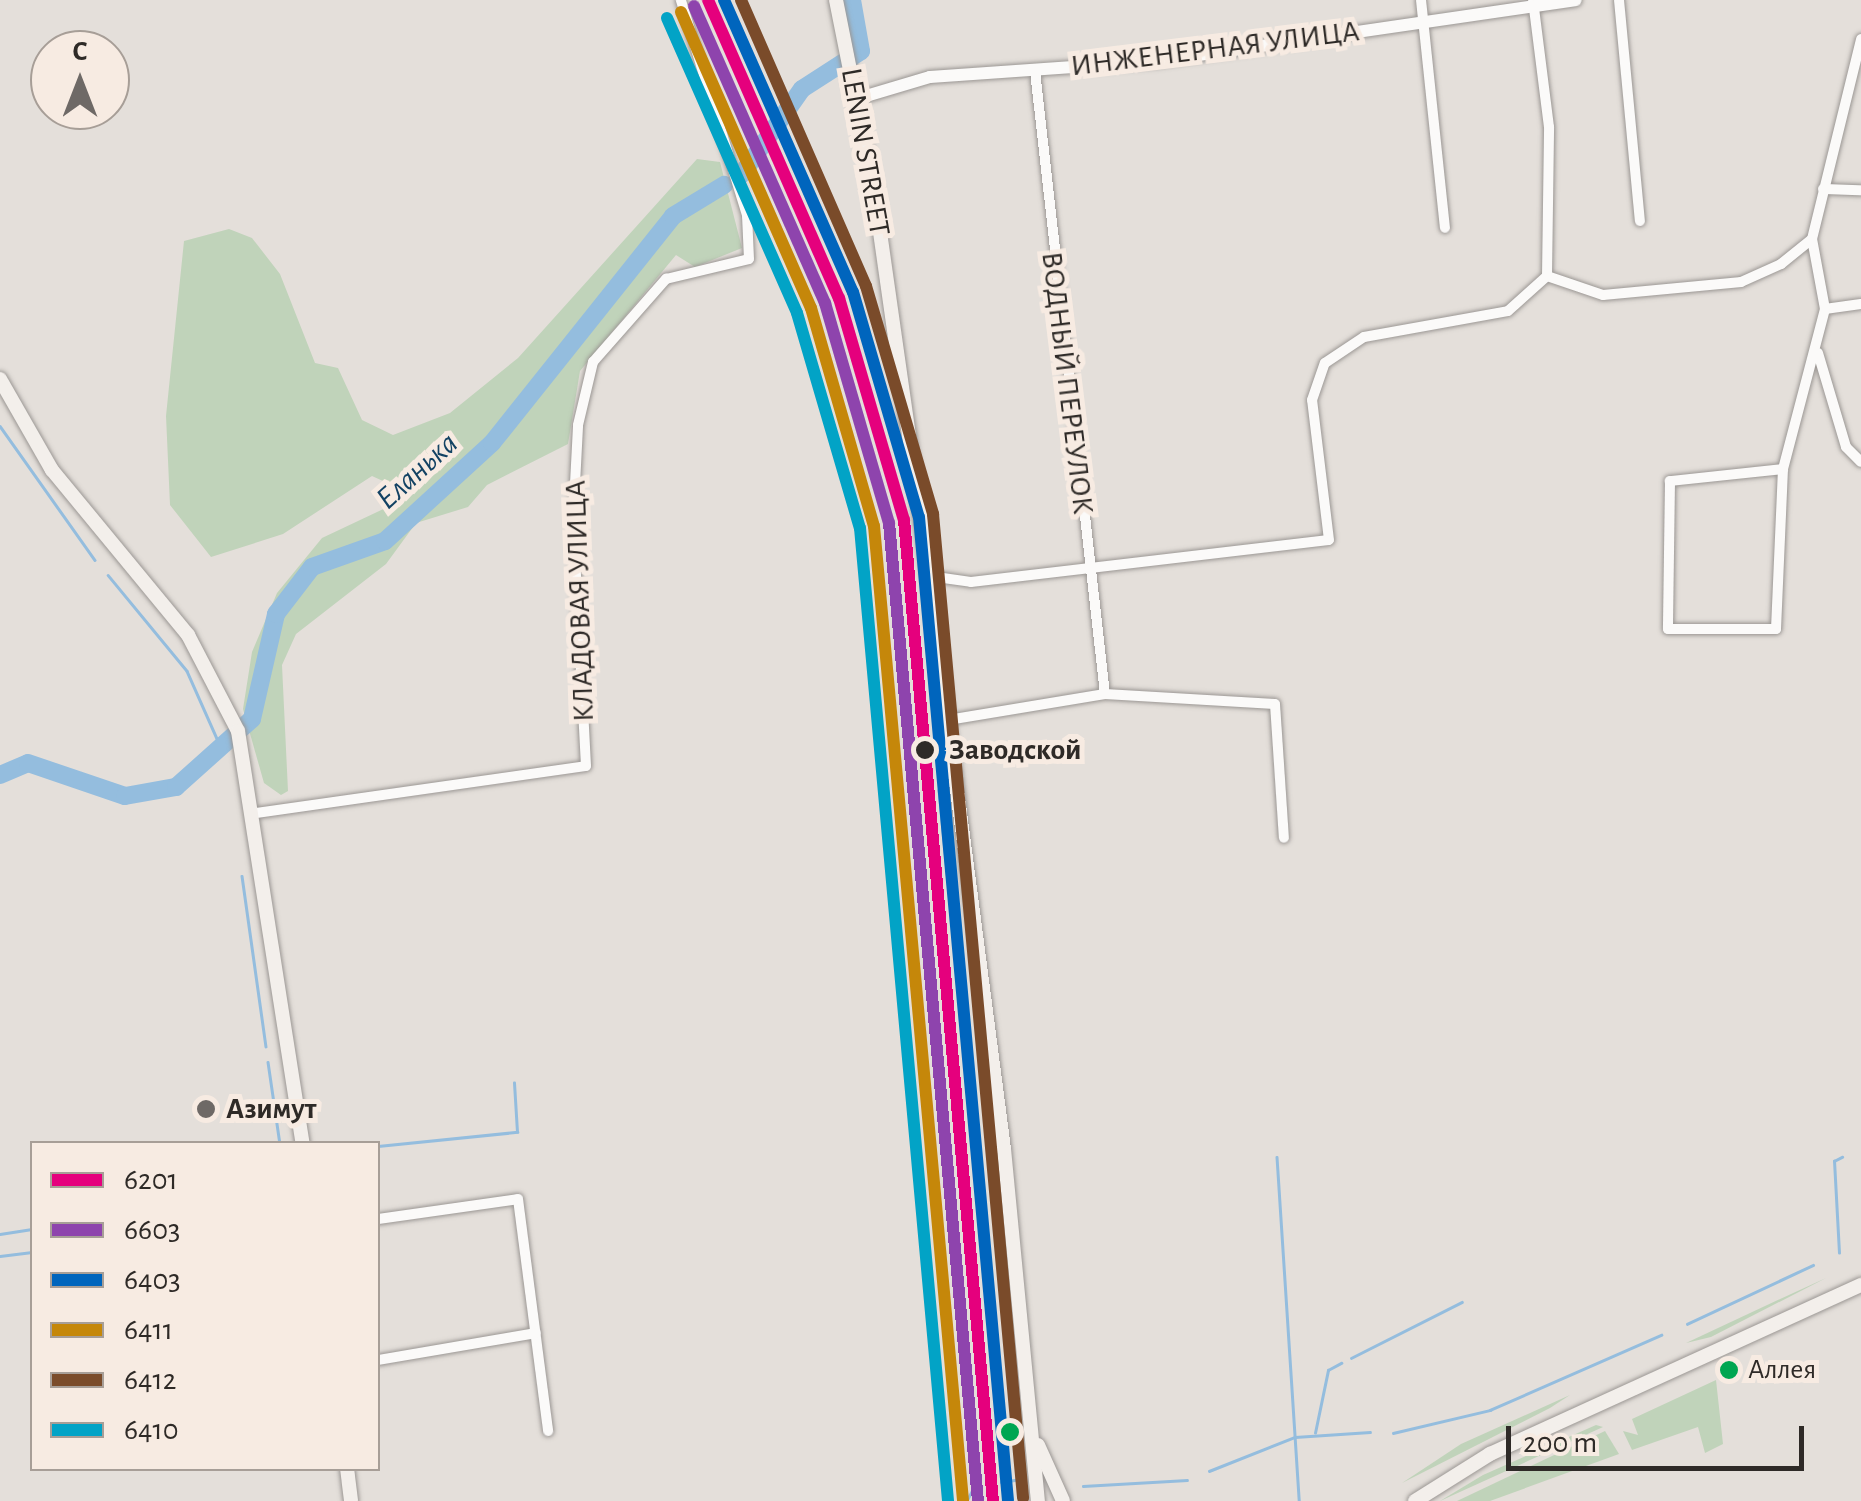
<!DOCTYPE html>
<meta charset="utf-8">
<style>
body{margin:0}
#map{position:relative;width:1861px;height:1501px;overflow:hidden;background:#e4dfda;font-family:"Alegreya Sans",sans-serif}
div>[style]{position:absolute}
.green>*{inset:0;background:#c0d3ba}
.stream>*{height:2.5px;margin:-1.25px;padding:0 1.25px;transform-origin:1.25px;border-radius:1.25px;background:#94bdde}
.river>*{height:18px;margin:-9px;padding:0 9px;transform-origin:9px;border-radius:9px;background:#94bdde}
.roads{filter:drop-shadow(0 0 2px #9b9794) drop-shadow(0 0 2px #9b9794)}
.minor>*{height:10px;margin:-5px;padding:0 5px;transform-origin:5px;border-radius:5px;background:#fbfaf9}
.tertiary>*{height:12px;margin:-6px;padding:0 6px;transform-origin:6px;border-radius:6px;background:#fbfaf9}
.secondary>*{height:14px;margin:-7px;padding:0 7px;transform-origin:7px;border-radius:7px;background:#f3efeb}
.rail-1>*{height:12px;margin:-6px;padding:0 6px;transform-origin:6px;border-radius:6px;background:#e5007d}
.rail-2>*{height:12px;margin:-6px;padding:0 6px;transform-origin:6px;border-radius:6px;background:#8e44ad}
.rail-3>*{height:12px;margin:-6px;padding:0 6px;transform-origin:6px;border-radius:6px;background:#0065bd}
.rail-4>*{height:12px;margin:-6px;padding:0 6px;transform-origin:6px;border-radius:6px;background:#c5870a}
.rail-5>*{height:12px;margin:-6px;padding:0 6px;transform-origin:6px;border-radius:6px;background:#7a4b2a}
.rail-6>*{height:12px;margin:-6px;padding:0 6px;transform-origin:6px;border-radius:6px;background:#02a3c6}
.dots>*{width:28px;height:28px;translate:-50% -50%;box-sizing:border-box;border:5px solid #f7ebe2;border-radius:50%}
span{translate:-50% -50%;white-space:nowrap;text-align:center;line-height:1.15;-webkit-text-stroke:10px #f7ebe2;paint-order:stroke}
.bus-label{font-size:28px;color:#2e2a27}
.left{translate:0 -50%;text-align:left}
.street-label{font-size:30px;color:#2e2a27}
.stop-label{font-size:30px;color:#2e2a27;font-weight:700}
.poi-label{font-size:30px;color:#2e2a27;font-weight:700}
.water-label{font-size:32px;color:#134263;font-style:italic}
.legend{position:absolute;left:30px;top:1141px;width:350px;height:330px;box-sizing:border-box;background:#f7ebe2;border:2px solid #a79e97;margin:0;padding:12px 18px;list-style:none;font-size:30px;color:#2e2a27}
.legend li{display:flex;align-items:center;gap:20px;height:50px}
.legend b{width:50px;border:2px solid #a79e97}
.north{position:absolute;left:30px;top:30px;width:100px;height:100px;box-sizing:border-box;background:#f7ebe2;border:2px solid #a79e97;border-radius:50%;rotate:0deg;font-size:28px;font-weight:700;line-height:40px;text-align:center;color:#2e2a27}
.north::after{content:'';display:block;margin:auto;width:35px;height:45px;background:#6e6966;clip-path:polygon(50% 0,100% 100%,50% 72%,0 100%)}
.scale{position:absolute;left:1506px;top:1426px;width:298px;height:45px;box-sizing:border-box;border:5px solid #2e2a27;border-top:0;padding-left:12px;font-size:30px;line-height:35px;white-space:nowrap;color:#2e2a27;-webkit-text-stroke:8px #f7ebe2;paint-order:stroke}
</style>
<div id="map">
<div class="green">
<div style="clip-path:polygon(697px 159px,720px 162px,742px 248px,695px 267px,676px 255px,580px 371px,568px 444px,487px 485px,468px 507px,416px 523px,386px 564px,296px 634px,282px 665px,288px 791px,281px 795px,264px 783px,243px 709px,252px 652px,277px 593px,322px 538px,394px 504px,396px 487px,372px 476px,283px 534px,211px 557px,170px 505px,166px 416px,184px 241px,229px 229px,252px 238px,280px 274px,315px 363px,338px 368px,362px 420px,393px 435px,450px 413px,518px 358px)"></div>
<div style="clip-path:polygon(1826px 1278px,1711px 1337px,1686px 1343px,1765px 1306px)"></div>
<div style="clip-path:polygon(1716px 1380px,1723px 1444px,1705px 1453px,1698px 1427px,1632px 1450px,1623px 1431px,1638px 1435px,1632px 1419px)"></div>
<div style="clip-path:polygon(1570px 1395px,1550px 1408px,1402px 1483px,1461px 1444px)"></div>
<div style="clip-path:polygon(1596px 1425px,1603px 1427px,1440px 1501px,1483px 1475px)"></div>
<div style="clip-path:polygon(1605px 1431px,1619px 1454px,1490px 1501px,1457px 1501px)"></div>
</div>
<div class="stream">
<div style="left:0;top:426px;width:164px;rotate:54.7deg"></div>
<div style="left:108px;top:575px;width:124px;rotate:50.5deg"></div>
<div style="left:187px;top:671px;width:77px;rotate:66.1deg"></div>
<div style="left:939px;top:790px;width:714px;rotate:84.38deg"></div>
<div style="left:242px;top:876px;width:172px;rotate:82deg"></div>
<div style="left:928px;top:910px;width:578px;rotate:85.34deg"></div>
<div style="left:975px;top:1486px;width:17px;rotate:118deg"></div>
<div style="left:268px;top:1062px;width:83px;rotate:81.7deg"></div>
<div style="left:378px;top:1146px;width:140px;rotate:-5.8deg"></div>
<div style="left:517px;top:1132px;width:49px;rotate:-93.5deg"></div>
<div style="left:1277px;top:1157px;width:345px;rotate:86.3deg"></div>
<div style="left:0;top:1234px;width:32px;rotate:-9deg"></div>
<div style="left:1839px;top:1253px;width:92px;rotate:-93.1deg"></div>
<div style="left:1834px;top:1161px;width:9px;rotate:-27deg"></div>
<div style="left:0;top:1256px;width:32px;rotate:-7deg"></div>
<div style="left:1687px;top:1324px;width:139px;rotate:-25.1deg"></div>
<div style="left:1351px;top:1358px;width:124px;rotate:-26.8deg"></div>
<div style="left:1315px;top:1433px;width:64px;rotate:-78.3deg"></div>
<div style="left:1328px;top:1370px;width:15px;rotate:-28deg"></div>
<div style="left:1393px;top:1433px;width:100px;rotate:-13.3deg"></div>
<div style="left:1490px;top:1410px;width:187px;rotate:-23.7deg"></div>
<div style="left:1209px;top:1471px;width:92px;rotate:-21.6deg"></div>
<div style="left:1295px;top:1437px;width:75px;rotate:-3.8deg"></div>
<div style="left:1001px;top:1482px;width:15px;rotate:-8deg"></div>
<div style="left:1083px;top:1486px;width:104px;rotate:-3.3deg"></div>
</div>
<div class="river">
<div style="left:742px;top:174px;width:104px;rotate:-54.8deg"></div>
<div style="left:802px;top:89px;width:70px;rotate:-32.8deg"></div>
<div style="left:861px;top:51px;width:52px;rotate:-100deg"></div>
<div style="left:0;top:775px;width:30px;rotate:-23deg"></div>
<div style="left:28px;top:763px;width:102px;rotate:18.8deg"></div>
<div style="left:125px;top:796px;width:52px;rotate:-10deg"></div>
<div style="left:176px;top:787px;width:102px;rotate:-41.8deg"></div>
<div style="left:252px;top:719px;width:108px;rotate:-77.1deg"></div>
<div style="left:276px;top:614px;width:59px;rotate:-52.5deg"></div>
<div style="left:312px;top:567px;width:77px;rotate:-19.6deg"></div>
<div style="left:385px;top:541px;width:145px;rotate:-42.5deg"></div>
<div style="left:492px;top:443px;width:290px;rotate:-51.4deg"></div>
<div style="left:673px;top:216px;width:60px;rotate:-31.3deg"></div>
</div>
<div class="roads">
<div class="minor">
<div style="left:1421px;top:0;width:229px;rotate:84deg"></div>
<div style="left:1619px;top:0;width:222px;rotate:84.6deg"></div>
<div style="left:1035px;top:71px;width:627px;rotate:83.59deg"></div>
<div style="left:1823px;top:189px;width:38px;rotate:2deg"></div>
<div style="left:1547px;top:276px;width:59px;rotate:18.7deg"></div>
<div style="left:1603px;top:295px;width:139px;rotate:-5.4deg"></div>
<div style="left:1741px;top:282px;width:44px;rotate:-24.2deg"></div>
<div style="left:1781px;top:264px;width:40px;rotate:-39deg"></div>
<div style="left:1812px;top:239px;width:206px;rotate:-76.2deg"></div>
<div style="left:1825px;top:309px;width:36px;rotate:-8deg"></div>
<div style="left:1818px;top:353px;width:98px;rotate:73.4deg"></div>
<div style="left:1846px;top:447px;width:21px;rotate:45deg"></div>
<div style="left:1783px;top:469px;width:114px;rotate:173.9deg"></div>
<div style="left:1670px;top:481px;width:148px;rotate:90.8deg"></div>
<div style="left:1668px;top:629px;width:108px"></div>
<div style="left:1776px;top:629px;width:160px;rotate:-87.5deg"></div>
<div style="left:1783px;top:469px;width:165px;rotate:-75.3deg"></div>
<div style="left:1825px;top:309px;width:71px;rotate:-100.5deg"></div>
<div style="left:929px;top:576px;width:42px;rotate:8.1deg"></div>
<div style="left:971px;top:582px;width:360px;rotate:-6.7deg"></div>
<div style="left:1329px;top:540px;width:141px;rotate:-96.9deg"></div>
<div style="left:1312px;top:400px;width:39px;rotate:-71deg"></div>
<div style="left:1325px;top:363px;width:47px;rotate:-33.7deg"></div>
<div style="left:1364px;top:337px;width:146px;rotate:-10.2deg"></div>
<div style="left:1508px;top:311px;width:52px;rotate:-41.9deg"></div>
<div style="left:1547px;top:276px;width:149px;rotate:-89.2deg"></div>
<div style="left:1549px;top:127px;width:127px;rotate:-97.2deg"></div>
<div style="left:948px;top:720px;width:159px;rotate:-9.4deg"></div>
<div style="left:1105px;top:694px;width:170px;rotate:3.4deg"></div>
<div style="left:1275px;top:704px;width:134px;rotate:86.2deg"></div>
<div style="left:256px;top:813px;width:333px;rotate:-8.1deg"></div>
<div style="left:586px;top:766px;width:244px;rotate:-93deg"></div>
<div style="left:573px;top:522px;width:97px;rotate:-87deg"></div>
<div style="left:578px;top:425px;width:65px;rotate:-76.6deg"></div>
<div style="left:593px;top:362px;width:111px;rotate:-48.7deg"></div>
<div style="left:666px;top:279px;width:85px;rotate:-13.5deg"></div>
<div style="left:749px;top:259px;width:44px;rotate:-92.6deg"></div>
<div style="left:747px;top:215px;width:225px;rotate:-107.1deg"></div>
<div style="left:378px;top:1219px;width:141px;rotate:-8.1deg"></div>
<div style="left:518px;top:1199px;width:234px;rotate:82.6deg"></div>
<div style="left:378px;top:1360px;width:160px;rotate:-9.7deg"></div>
</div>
<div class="tertiary">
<div style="left:856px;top:99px;width:77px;rotate:-16.6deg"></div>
<div style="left:930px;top:77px;width:229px;rotate:-4deg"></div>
<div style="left:1158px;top:61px;width:422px;rotate:-8.3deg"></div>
</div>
<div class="secondary">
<div style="left:836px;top:0;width:194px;rotate:78.7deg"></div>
<div style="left:874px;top:190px;width:390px;rotate:81.9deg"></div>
<div style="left:929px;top:576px;width:578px;rotate:82.54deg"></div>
<div style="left:1004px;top:1149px;width:354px;rotate:84.5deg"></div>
<div style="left:0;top:379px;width:105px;rotate:60.3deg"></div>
<div style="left:52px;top:470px;width:214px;rotate:50.5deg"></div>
<div style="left:188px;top:635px;width:108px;rotate:62.5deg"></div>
<div style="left:238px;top:731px;width:418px;rotate:81.1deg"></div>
<div style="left:1038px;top:1445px;width:61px;rotate:65.9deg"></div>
<div style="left:347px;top:1468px;width:33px;rotate:83deg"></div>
<div style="left:1415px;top:1501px;width:89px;rotate:-32.1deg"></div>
<div style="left:1490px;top:1454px;width:408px;rotate:-24.5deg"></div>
</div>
</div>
<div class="rail-1">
<div style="left:708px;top:0;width:326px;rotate:66.3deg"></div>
<div style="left:839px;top:298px;width:231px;rotate:73.7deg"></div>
<div style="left:904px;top:520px;width:985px;rotate:84.82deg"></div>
</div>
<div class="rail-2">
<div style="left:694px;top:6px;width:325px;rotate:66.2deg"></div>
<div style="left:825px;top:303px;width:229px;rotate:73.8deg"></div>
<div style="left:889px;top:523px;width:982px;rotate:84.8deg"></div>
</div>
<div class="rail-3">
<div style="left:724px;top:0;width:319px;rotate:66.2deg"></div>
<div style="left:853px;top:292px;width:234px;rotate:73.7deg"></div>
<div style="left:919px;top:517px;width:987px;rotate:84.83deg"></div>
</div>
<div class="rail-4">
<div style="left:681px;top:12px;width:323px;rotate:66.3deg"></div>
<div style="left:811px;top:308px;width:227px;rotate:73.9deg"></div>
<div style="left:874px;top:526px;width:979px;rotate:84.78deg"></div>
</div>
<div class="rail-5">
<div style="left:741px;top:0;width:312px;rotate:66.4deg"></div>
<div style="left:866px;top:286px;width:238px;rotate:73.6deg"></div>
<div style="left:933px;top:514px;width:988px;rotate:84.77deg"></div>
</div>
<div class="rail-6">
<div style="left:667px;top:18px;width:322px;rotate:66.2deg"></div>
<div style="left:797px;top:313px;width:224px;rotate:73.7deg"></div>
<div style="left:860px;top:528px;width:977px;rotate:84.83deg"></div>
</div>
<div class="dots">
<div style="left:925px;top:750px;background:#2e2a27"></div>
<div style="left:206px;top:1109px;background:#6e6966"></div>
<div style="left:1729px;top:1370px;background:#00a651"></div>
<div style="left:1010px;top:1432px;background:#00a651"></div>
</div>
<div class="bus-label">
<span class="left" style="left:1748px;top:1370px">Аллея</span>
</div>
<div class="street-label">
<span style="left:1215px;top:49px;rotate:-7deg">ИНЖЕНЕРНАЯ УЛИЦА</span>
<span style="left:865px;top:152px;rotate:80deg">LENIN STREET</span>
<span style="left:1067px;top:383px;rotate:83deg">ВОДНЫЙ ПЕРЕУЛОК</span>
<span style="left:580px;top:601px;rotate:-92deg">КЛАДОВАЯ УЛИЦА</span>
</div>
<div class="stop-label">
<span class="left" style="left:949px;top:750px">Заводской</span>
</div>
<div class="poi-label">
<span class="left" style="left:226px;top:1109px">Азимут</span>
</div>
<div class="water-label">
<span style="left:417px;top:471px;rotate:-42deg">Еланька</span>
</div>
<ul class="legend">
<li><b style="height:12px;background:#e5007d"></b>6201</li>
<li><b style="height:12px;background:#8e44ad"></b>6603</li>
<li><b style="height:12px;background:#0065bd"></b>6403</li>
<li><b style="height:12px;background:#c5870a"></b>6411</li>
<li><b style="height:12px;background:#7a4b2a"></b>6412</li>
<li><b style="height:12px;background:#02a3c6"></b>6410</li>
</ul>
<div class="north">С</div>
<div class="scale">200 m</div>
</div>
